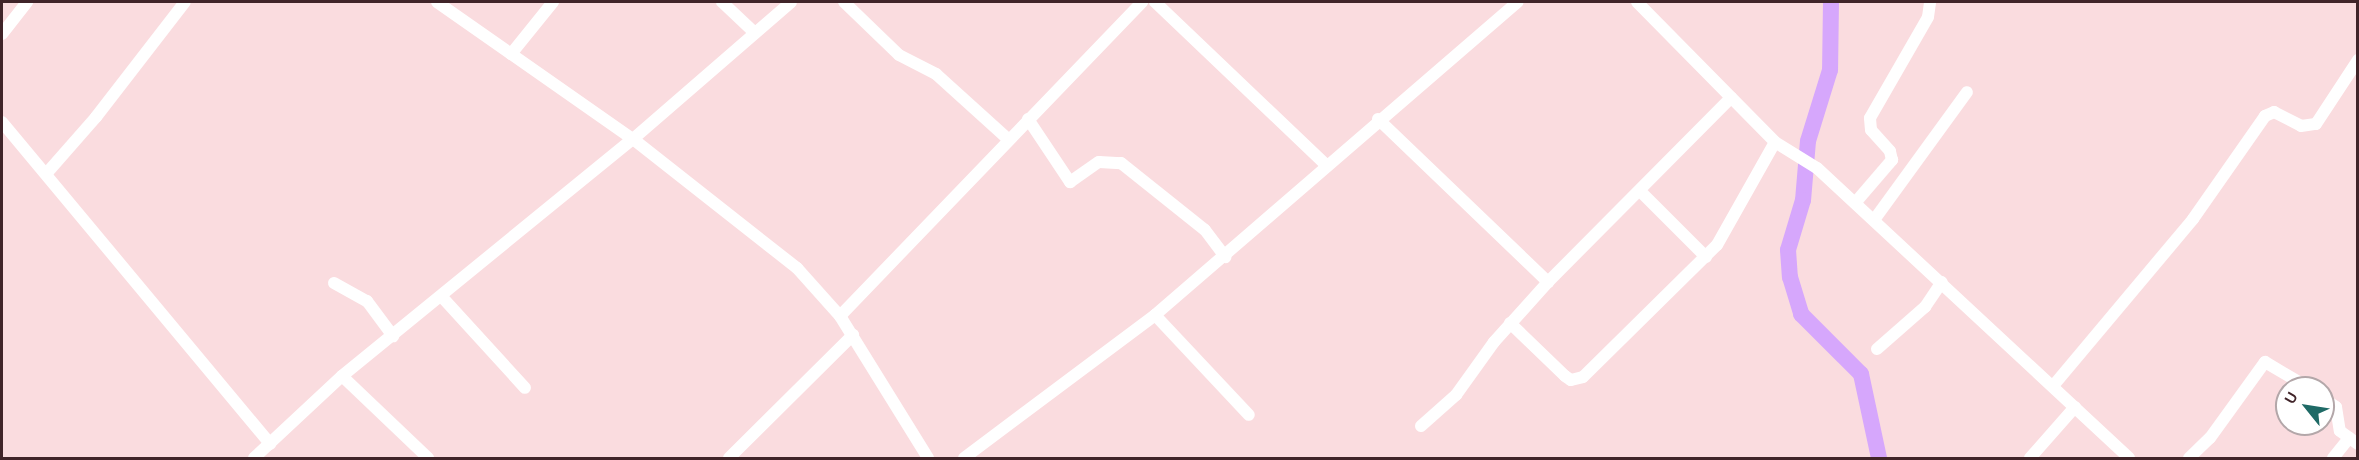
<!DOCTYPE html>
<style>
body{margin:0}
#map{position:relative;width:2359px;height:460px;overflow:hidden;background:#fadcdf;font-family:Karla,sans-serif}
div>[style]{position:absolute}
.river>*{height:16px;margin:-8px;padding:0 8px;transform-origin:8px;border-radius:8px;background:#d6a7fc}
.minor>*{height:12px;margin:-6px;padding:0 6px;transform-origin:6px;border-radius:6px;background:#fff}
span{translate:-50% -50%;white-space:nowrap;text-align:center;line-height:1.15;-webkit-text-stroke:6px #fff;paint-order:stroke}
.frame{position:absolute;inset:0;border:3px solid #402429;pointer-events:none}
.north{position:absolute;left:2275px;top:376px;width:60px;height:60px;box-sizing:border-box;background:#fff;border:2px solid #b3a7a9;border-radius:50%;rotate:300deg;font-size:16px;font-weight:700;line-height:24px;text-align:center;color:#402429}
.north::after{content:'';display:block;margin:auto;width:21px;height:27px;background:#1f6a66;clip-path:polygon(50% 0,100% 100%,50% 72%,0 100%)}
</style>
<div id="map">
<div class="river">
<div style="left:1831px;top:2px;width:68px;rotate:90.8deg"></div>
<div style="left:1830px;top:70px;width:74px;rotate:107.2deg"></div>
<div style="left:1808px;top:141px;width:59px;rotate:94.8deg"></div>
<div style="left:1803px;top:200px;width:52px;rotate:106.7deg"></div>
<div style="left:1788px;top:250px;width:27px;rotate:86deg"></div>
<div style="left:1790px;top:277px;width:39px;rotate:73deg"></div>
<div style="left:1801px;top:314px;width:85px;rotate:45deg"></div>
<div style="left:1861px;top:374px;width:86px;rotate:77.9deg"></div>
</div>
<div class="minor">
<div style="left:437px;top:2px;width:239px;rotate:35deg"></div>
<div style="left:633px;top:139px;width:209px;rotate:38.2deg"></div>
<div style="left:797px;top:268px;width:64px;rotate:48.1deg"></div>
<div style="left:840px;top:316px;width:167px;rotate:58.2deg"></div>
<div style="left:722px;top:2px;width:45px;rotate:43.2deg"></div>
<div style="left:844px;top:2px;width:76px;rotate:43.9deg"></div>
<div style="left:899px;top:55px;width:42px;rotate:27.2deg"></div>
<div style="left:936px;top:74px;width:98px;rotate:42.1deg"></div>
<div style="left:1155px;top:2px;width:235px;rotate:43.6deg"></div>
<div style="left:1637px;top:2px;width:197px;rotate:45.4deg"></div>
<div style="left:1775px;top:142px;width:49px;rotate:31.8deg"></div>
<div style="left:1817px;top:168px;width:426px;rotate:42.9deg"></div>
<div style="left:2px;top:34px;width:41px;rotate:-52deg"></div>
<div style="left:511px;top:54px;width:67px;rotate:-51.1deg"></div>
<div style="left:1028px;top:119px;width:76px;rotate:56.3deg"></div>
<div style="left:1070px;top:182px;width:35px;rotate:-35deg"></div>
<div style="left:1099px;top:162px;width:22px;rotate:3deg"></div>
<div style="left:1121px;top:163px;width:107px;rotate:38.6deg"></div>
<div style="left:1205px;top:230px;width:34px;rotate:53deg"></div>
<div style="left:1378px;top:119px;width:236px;rotate:43.8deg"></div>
<div style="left:2px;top:122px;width:419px;rotate:50.2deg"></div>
<div style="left:46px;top:174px;width:76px;rotate:-48.7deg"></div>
<div style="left:96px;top:117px;width:145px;rotate:-52.3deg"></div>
<div style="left:1641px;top:192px;width:92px;rotate:45deg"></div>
<div style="left:1855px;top:203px;width:57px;rotate:-49.3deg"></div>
<div style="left:1892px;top:160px;width:9px;rotate:-103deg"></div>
<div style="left:1890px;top:151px;width:28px;rotate:-132deg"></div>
<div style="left:1871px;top:130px;width:12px;rotate:-95deg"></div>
<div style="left:1870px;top:118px;width:116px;rotate:-60.1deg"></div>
<div style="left:1928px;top:17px;width:15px;rotate:-82deg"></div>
<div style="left:1874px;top:220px;width:158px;rotate:-54deg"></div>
<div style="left:334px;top:283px;width:38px;rotate:29deg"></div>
<div style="left:367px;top:301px;width:44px;rotate:53.4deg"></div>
<div style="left:442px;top:297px;width:123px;rotate:47.6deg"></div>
<div style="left:1155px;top:315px;width:137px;rotate:46.8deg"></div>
<div style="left:840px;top:316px;width:436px;rotate:-46.1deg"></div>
<div style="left:1510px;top:323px;width:76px;rotate:43.9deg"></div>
<div style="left:1565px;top:376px;width:7px;rotate:34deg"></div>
<div style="left:1571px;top:380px;width:12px;rotate:-14deg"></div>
<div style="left:1583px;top:377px;width:188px;rotate:-44.6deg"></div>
<div style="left:1717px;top:245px;width:118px;rotate:-60.6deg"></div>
<div style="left:1877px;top:349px;width:64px;rotate:-41.2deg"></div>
<div style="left:1925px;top:307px;width:30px;rotate:-56deg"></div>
<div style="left:342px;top:376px;width:119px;rotate:43.6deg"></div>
<div style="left:2053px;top:386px;width:218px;rotate:-50deg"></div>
<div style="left:2193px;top:219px;width:126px;rotate:-55deg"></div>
<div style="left:2265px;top:116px;width:10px;rotate:-24deg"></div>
<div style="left:2274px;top:112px;width:30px;rotate:27deg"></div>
<div style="left:2301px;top:126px;width:15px;rotate:-8deg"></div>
<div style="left:2316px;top:124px;width:77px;rotate:-56.7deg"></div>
<div style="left:2323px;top:398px;width:16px;rotate:35deg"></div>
<div style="left:2336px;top:407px;width:24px;rotate:81deg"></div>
<div style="left:2340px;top:431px;width:22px;rotate:36deg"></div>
<div style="left:1421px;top:426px;width:47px;rotate:-41.5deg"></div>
<div style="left:1456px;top:395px;width:65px;rotate:-54.4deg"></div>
<div style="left:1494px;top:342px;width:81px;rotate:-48deg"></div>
<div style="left:1548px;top:282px;width:260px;rotate:-45.2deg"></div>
<div style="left:254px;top:458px;width:120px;rotate:-43deg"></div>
<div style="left:342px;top:376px;width:375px;rotate:-39.2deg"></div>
<div style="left:633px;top:139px;width:209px;rotate:-40.9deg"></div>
<div style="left:729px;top:458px;width:175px;rotate:-44.8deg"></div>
<div style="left:964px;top:458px;width:239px;rotate:-36.8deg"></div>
<div style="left:1155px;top:315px;width:479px;rotate:-40.8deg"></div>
<div style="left:2030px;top:458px;width:68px;rotate:-48.6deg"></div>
<div style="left:2189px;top:458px;width:29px;rotate:-44deg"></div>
<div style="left:2210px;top:438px;width:94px;rotate:-54.1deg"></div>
<div style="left:2265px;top:362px;width:51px;rotate:30.6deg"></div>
<div style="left:2333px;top:458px;width:26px;rotate:-51deg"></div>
</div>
<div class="frame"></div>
<div class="north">U</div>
</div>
